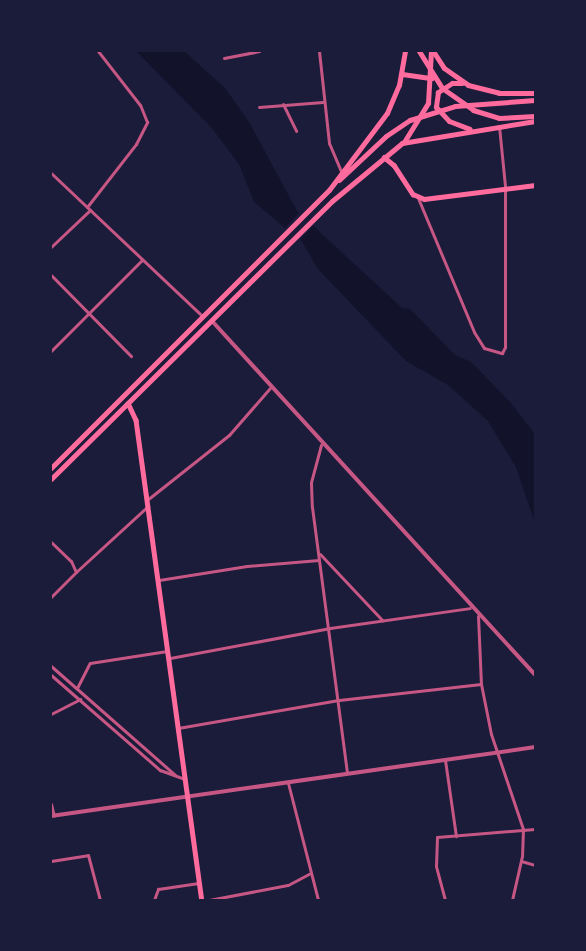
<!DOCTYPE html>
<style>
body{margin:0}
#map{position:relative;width:586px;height:951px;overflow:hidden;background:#1b1b3a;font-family:Arial,sans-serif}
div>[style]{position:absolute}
.water>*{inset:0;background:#12122b}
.pier>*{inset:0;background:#1b1b3a;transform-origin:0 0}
.minor>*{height:3px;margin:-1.5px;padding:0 1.5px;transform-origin:1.5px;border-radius:1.5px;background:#c65784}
.tertiary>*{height:4px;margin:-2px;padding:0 2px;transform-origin:2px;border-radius:2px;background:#c65784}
.secondary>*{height:4.5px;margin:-2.25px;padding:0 2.25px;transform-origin:2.25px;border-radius:2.25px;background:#ff6b9d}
.trunk>*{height:5px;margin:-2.5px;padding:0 2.5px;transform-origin:2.5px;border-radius:2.5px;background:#ff6b9d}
span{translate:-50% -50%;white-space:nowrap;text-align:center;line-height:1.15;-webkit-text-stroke:6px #1b1b3a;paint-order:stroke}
.frame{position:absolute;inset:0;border:52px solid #1b1b3a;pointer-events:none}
</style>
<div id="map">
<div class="water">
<div style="clip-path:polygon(136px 51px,184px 51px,225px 88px,249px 122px,297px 211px,402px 308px,410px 309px,455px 355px,471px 362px,510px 402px,535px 434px,535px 523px,516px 467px,488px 421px,448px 385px,406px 361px,318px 269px,302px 242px,254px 202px,239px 164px,211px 127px)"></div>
</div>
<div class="pier">
<div style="left:301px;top:211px;width:19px;height:25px;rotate:43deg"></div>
</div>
<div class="minor">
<div style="left:319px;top:51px;width:93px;rotate:83.8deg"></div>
<div style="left:329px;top:143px;width:30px;rotate:67deg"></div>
<div style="left:224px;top:58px;width:36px;rotate:-11deg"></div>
<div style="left:283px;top:104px;width:30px;rotate:64deg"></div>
<div style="left:259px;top:107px;width:64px;rotate:-4.5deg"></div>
<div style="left:51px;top:173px;width:208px;rotate:43.4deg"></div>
<div style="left:418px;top:198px;width:145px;rotate:67.3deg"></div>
<div style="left:474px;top:332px;width:19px;rotate:58deg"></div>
<div style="left:484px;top:348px;width:19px;rotate:16deg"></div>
<div style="left:502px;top:353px;width:7px;rotate:-63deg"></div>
<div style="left:505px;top:347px;width:161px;rotate:-90deg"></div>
<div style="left:505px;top:186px;width:60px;rotate:-95.7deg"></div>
<div style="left:87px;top:207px;width:80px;rotate:-52.1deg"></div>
<div style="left:136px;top:144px;width:25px;rotate:-63deg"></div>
<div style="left:147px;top:122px;width:18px;rotate:-112deg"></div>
<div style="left:140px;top:105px;width:68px;rotate:-127.9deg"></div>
<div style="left:51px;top:247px;width:54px;rotate:-43.5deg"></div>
<div style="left:51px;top:275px;width:114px;rotate:45.4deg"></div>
<div style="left:51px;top:351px;width:129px;rotate:-45deg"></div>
<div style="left:321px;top:445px;width:39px;rotate:105deg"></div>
<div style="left:311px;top:483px;width:24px;rotate:88deg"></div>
<div style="left:312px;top:507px;width:268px;rotate:82.5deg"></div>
<div style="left:147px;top:500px;width:105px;rotate:-38.4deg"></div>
<div style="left:229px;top:435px;width:62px;rotate:-48.9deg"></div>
<div style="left:51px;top:542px;width:28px;rotate:44deg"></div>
<div style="left:71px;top:561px;width:12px;rotate:66deg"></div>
<div style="left:76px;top:572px;width:98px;rotate:-42.5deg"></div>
<div style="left:320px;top:554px;width:91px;rotate:46.8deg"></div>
<div style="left:159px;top:580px;width:89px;rotate:-9deg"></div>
<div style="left:247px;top:566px;width:72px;rotate:-4.8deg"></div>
<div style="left:51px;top:597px;width:35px;rotate:-45deg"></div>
<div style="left:478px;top:616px;width:68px;rotate:87.5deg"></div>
<div style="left:481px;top:684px;width:51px;rotate:78.7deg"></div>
<div style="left:491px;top:734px;width:100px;rotate:71.4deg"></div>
<div style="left:523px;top:829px;width:27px;rotate:92deg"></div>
<div style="left:522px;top:856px;width:45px;rotate:102.8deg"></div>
<div style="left:170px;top:658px;width:163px;rotate:-10.6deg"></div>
<div style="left:330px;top:628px;width:141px;rotate:-8.1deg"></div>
<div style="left:51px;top:666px;width:165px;rotate:41.3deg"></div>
<div style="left:51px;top:675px;width:145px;rotate:41.1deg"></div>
<div style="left:160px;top:770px;width:27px;rotate:20deg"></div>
<div style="left:77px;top:688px;width:28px;rotate:-63deg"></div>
<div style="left:90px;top:663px;width:78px;rotate:-8.9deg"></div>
<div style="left:51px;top:714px;width:33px;rotate:-27deg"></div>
<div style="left:178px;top:728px;width:163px;rotate:-9.9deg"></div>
<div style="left:339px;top:700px;width:143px;rotate:-6.4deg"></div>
<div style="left:445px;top:760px;width:77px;rotate:81.8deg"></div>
<div style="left:288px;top:783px;width:121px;rotate:75.6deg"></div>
<div style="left:51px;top:804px;width:12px;rotate:76deg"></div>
<div style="left:51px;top:861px;width:37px;rotate:-9deg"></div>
<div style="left:88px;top:855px;width:47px;rotate:75.1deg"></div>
<div style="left:521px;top:861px;width:15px;rotate:16deg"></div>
<div style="left:154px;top:900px;width:12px;rotate:-70deg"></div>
<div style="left:158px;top:889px;width:41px;rotate:-8.3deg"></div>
<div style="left:209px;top:900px;width:80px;rotate:-10.8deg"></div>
<div style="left:288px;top:885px;width:24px;rotate:-28deg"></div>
<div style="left:445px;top:900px;width:35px;rotate:-105deg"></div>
<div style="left:436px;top:866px;width:29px;rotate:-88deg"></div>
<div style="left:437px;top:837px;width:98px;rotate:-4.7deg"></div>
</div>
<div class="tertiary">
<div style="left:212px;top:321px;width:479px;rotate:47.6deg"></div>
<div style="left:51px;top:816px;width:489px;rotate:-8.1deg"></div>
</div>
<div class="secondary">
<div style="left:384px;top:157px;width:13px;rotate:39deg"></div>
<div style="left:394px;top:165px;width:35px;rotate:57deg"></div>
<div style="left:413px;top:194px;width:12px;rotate:24deg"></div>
<div style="left:424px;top:199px;width:112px;rotate:-7.2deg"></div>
<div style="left:128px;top:403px;width:19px;rotate:65deg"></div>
<div style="left:136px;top:420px;width:485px;rotate:82.2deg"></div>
</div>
<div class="trunk">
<div style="left:419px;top:51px;width:44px;rotate:58.1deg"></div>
<div style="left:442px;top:88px;width:38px;rotate:35deg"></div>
<div style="left:473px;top:110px;width:27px;rotate:17deg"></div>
<div style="left:499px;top:118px;width:36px;rotate:-3deg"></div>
<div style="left:433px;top:51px;width:20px;rotate:57deg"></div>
<div style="left:444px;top:68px;width:29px;rotate:35deg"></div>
<div style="left:468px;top:85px;width:32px;rotate:14deg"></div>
<div style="left:499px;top:93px;width:36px"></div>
<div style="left:402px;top:74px;width:30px;rotate:8deg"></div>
<div style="left:462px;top:83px;width:10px;rotate:180deg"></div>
<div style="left:452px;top:83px;width:17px;rotate:147deg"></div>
<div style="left:438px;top:92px;width:15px;rotate:98deg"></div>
<div style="left:436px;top:107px;width:19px;rotate:47deg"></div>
<div style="left:449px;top:121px;width:22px;rotate:21deg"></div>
<div style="left:404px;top:142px;width:46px;rotate:-58.4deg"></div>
<div style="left:428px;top:103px;width:52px;rotate:-86.7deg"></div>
<div style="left:339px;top:180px;width:64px;rotate:-43.1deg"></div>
<div style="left:386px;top:136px;width:29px;rotate:-34deg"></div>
<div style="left:410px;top:120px;width:47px;rotate:-17.3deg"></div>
<div style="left:455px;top:106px;width:80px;rotate:-4.3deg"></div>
<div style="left:51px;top:468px;width:393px;rotate:-45deg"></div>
<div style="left:329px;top:190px;width:96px;rotate:-53deg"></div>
<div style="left:387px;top:113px;width:30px;rotate:-67deg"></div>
<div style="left:399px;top:85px;width:35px;rotate:-80deg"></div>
<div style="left:51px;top:479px;width:395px;rotate:-44.7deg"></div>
<div style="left:332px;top:201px;width:91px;rotate:-39.6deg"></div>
<div style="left:402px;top:143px;width:135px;rotate:-9.4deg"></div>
</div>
<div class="frame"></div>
</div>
